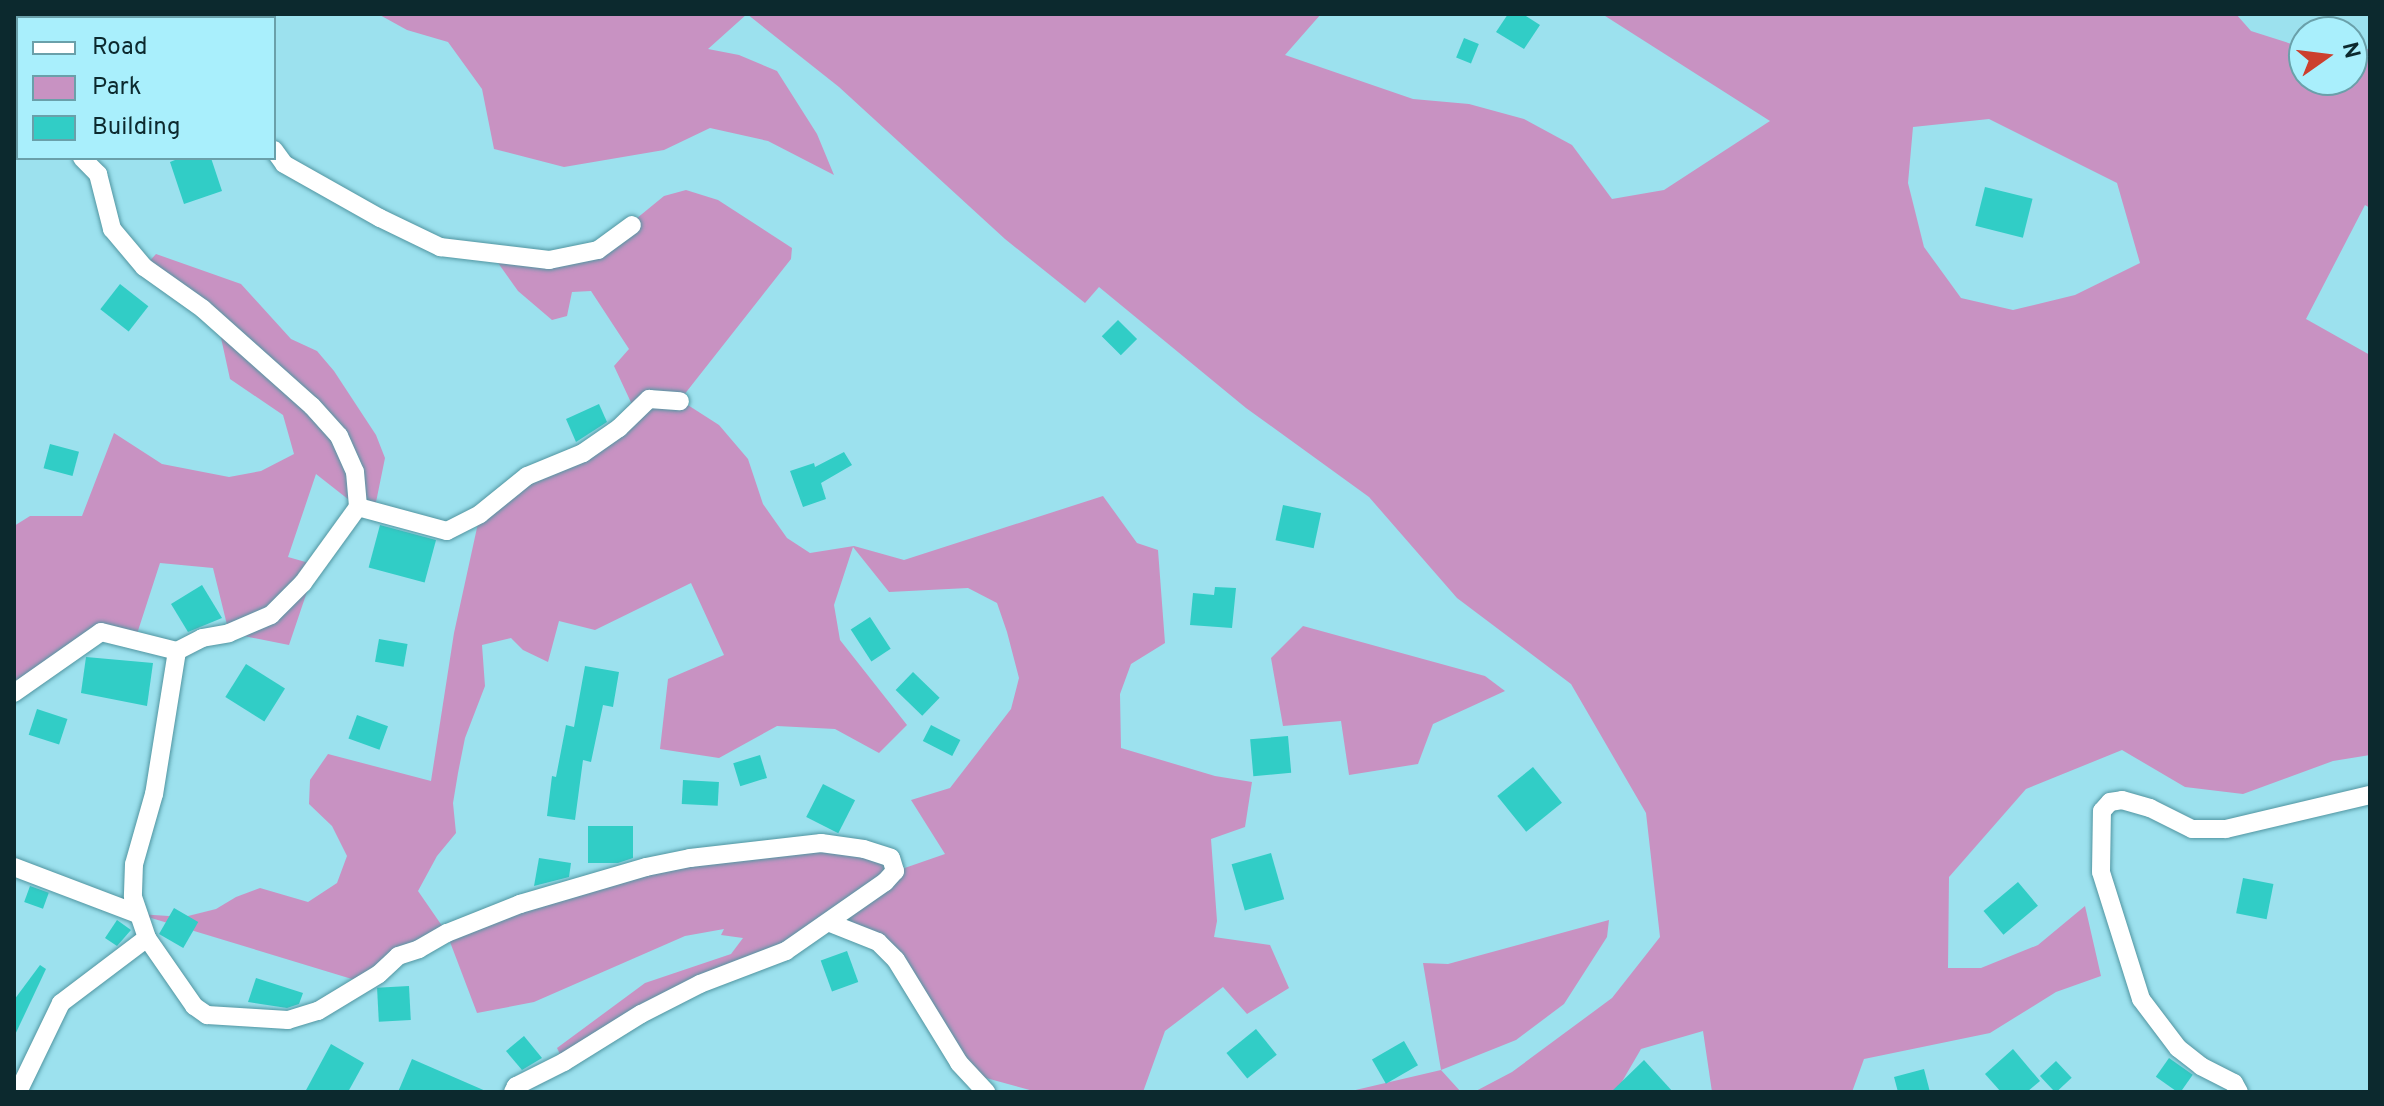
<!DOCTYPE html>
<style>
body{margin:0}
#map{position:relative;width:2384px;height:1106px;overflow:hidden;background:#9ce1ee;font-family:Overpass,sans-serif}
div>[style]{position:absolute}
.green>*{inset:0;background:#c892c2}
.building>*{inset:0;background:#31cdc6;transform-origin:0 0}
.roads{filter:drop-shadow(0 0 2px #5195a1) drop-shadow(0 0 2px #5195a1)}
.minor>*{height:18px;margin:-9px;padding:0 9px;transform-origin:9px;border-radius:9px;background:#fff}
span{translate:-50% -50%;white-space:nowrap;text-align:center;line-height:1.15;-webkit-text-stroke:6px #a9effc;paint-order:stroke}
.frame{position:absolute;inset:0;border:16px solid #0c292e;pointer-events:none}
.legend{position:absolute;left:16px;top:16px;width:260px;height:144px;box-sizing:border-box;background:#a9effc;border:2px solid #6aa0aa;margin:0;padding:10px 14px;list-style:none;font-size:24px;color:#0c292e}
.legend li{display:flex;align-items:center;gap:16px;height:40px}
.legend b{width:40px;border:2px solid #6aa0aa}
.north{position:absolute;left:2288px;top:16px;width:80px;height:80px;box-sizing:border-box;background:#a9effc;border:2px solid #6aa0aa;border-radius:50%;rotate:76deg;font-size:22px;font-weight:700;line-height:32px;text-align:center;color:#0c292e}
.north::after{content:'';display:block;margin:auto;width:28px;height:36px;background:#cc3f2e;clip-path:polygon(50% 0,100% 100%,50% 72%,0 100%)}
</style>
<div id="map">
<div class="green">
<div style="clip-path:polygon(evenodd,378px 14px,1321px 14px,1285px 55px,1413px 99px,1469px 104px,1524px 119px,1572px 145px,1612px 199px,1664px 190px,1770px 121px,1602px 14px,2236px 14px,2251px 31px,2304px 48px,2304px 80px,2352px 80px,2352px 49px,2370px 49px,2370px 208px,2365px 205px,2306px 319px,2370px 355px,2370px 755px,2333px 761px,2243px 794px,2185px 787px,2122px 750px,2026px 789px,1949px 877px,1948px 968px,1981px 968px,2038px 945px,2085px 906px,2101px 976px,2056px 992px,1990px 1033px,1864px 1059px,1852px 1092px,1712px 1092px,1703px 1031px,1641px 1049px,1616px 1092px,1474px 1092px,1512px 1072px,1612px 998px,1660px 937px,1646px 813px,1571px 684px,1457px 598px,1369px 497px,1246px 408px,1099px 287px,1085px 303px,1005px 239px,839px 87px,747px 14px,708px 49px,739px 55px,777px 71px,817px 134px,834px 175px,768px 141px,710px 128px,664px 150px,564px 167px,494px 149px,482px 89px,448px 42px,407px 30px,378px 14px,1989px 119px,2117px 183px,2140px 263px,2075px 295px,2013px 310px,1961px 298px,1924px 247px,1908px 183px,1913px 127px,1989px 119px)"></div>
<div style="clip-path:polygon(evenodd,686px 190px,718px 200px,792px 248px,791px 259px,680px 400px,719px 425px,748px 459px,763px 504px,787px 538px,810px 553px,854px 546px,904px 560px,1103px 496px,1137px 543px,1158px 550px,1165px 643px,1131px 664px,1120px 694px,1121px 748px,1215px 776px,1252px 782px,1245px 827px,1211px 839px,1217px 921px,1214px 937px,1270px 945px,1289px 988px,1247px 1014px,1223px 987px,1165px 1031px,1143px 1092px,1037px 1092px,975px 1075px,908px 968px,830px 923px,564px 1062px,557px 1048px,645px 983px,731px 954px,743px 938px,721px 935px,724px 929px,685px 936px,534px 1002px,477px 1013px,447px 934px,365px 983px,138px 914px,184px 917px,216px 909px,236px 897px,260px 888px,308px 902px,337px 883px,347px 856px,332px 826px,309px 804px,310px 780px,328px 754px,431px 781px,454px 633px,480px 514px,583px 453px,635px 411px,614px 366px,629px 349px,591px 291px,572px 292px,567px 316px,552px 320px,518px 291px,491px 253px,598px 250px,664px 196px,686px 190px,853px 547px,889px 592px,968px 588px,997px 603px,1007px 632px,1019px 678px,1011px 709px,950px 788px,911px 800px,945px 854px,896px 871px,864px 849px,690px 858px,447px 933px,418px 891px,437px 856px,456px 833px,453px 803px,458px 773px,465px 738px,485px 686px,482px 645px,511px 638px,523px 650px,548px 662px,559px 621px,595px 630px,691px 583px,724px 655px,668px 679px,660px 749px,719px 758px,777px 726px,835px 729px,879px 753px,907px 725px,840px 640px,834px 605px,853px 547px)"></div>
<div style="clip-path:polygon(156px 254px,241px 284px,291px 339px,317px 351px,334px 371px,376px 435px,385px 458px,374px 512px,358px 507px,316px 474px,288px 557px,316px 565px,289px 645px,229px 633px,213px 568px,160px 563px,135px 640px,101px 632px,14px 693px,14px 526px,30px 516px,82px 516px,114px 433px,162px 464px,229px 477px,261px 471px,294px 454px,283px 415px,230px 379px,218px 324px,144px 267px)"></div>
<div style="clip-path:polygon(1303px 626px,1485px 676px,1505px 691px,1433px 724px,1418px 764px,1349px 775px,1341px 721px,1283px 726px,1271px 658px)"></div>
<div style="clip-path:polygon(1609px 920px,1607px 937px,1564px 1004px,1516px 1040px,1441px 1070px,1461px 1092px,1347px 1092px,1441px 1070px,1423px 963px,1448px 964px)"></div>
</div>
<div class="building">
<div style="clip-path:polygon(1508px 14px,1523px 14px,1540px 25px,1524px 49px,1496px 32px)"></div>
<div style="left:1464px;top:38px;width:16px;height:21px;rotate:22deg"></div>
<div style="clip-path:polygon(180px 158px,211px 158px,222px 191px,184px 204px,170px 162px)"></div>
<div style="left:1985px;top:187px;width:49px;height:40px;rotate:14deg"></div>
<div style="left:120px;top:284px;width:36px;height:32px;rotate:38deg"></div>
<div style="left:1118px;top:320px;width:27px;height:23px;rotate:45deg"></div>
<div style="clip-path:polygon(599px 404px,607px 422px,576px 442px,566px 419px)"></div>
<div style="left:50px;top:444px;width:30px;height:25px;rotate:15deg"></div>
<div style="clip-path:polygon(844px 452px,852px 465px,821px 483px,826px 499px,803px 507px,790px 471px,814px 463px,815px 467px)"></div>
<div style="left:1283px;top:505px;width:39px;height:36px;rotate:12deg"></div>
<div style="left:380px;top:525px;width:58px;height:44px;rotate:15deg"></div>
<div style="clip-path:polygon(202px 585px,222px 618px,188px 632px,171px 604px)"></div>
<div style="clip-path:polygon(1215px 587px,1236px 588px,1232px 628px,1190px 625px,1193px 593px,1214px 595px)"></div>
<div style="left:870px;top:617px;width:38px;height:23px;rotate:57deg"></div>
<div style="left:379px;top:639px;width:29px;height:23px;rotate:10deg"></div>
<div style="clip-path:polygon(86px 657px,153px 663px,147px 706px,81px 693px)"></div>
<div style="left:246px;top:664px;width:46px;height:39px;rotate:32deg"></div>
<div style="clip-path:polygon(585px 666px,619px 672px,613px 707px,603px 705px,591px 762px,583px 760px,575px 820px,547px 816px,552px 776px,556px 777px,566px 725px,574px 727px)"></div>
<div style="left:913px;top:672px;width:37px;height:25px;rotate:44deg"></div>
<div style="left:37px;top:709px;width:32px;height:27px;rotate:18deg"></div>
<div style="left:357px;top:715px;width:33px;height:25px;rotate:20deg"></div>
<div style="left:931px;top:725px;width:33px;height:18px;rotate:27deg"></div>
<div style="left:1288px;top:736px;width:37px;height:38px;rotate:85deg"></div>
<div style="left:760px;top:755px;width:24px;height:28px;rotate:73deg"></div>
<div style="left:1533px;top:767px;width:46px;height:46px;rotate:51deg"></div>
<div style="left:683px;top:780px;width:36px;height:24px;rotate:3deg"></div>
<div style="left:823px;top:784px;width:36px;height:37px;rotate:27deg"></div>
<div style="clip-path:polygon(588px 826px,633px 826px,633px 858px,618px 863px,588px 863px)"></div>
<div style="left:1271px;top:853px;width:48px;height:41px;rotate:74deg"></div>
<div style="clip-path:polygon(539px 858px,571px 863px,569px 877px,534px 886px)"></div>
<div style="left:2243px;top:878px;width:31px;height:36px;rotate:11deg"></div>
<div style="left:2018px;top:882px;width:31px;height:45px;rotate:50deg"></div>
<div style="left:30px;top:886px;width:20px;height:17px;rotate:20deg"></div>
<div style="left:174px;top:908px;width:28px;height:30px;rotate:30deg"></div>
<div style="clip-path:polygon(117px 920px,131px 930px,117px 946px,105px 938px)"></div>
<div style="left:847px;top:951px;width:33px;height:28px;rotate:70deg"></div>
<div style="clip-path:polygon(40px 965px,46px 969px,14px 1037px,14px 1000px)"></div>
<div style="clip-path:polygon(256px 978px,303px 993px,299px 1004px,287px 1008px,248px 1002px)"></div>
<div style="left:409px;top:986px;width:34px;height:32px;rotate:87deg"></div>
<div style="left:1256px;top:1029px;width:33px;height:38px;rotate:51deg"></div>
<div style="clip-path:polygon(524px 1036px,542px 1058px,522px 1070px,506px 1051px)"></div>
<div style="left:1404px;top:1041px;width:28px;height:37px;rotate:60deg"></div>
<div style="clip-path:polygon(331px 1044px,364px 1063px,348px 1092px,305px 1092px)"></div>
<div style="clip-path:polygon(2013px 1049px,2040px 1081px,2027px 1092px,2001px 1092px,1985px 1074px)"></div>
<div style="left:2169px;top:1058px;width:29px;height:23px;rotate:35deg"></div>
<div style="clip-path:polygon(412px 1059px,488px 1092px,398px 1092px)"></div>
<div style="clip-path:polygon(1644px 1060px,1673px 1092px,1611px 1092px)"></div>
<div style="left:2056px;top:1061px;width:23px;height:22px;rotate:47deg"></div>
<div style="clip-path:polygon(1924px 1069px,1930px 1092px,1898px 1092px,1894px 1077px)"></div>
</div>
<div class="roads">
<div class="minor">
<div style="left:28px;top:14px;width:5px;rotate:53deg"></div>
<div style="left:196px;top:14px;width:4px;rotate:76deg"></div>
<div style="left:136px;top:18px;width:4px;rotate:-76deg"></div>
<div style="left:274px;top:150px;width:17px;rotate:54deg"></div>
<div style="left:284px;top:164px;width:110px;rotate:29.4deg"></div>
<div style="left:380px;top:218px;width:67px;rotate:25.8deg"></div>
<div style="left:440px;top:247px;width:110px;rotate:6.8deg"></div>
<div style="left:549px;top:260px;width:50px;rotate:-11.5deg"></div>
<div style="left:598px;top:250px;width:42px;rotate:-36.3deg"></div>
<div style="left:82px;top:158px;width:23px;rotate:45deg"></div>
<div style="left:98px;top:174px;width:57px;rotate:75.7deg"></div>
<div style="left:112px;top:229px;width:50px;rotate:49.9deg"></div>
<div style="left:144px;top:267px;width:72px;rotate:35.4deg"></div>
<div style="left:203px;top:309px;width:146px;rotate:41.7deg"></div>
<div style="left:312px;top:406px;width:40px;rotate:48deg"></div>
<div style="left:339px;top:436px;width:39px;rotate:66deg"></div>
<div style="left:355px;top:472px;width:35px;rotate:85deg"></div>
<div style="left:358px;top:507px;width:92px;rotate:15.1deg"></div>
<div style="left:447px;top:531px;width:37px;rotate:-27deg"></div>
<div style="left:480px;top:514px;width:60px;rotate:-39deg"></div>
<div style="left:527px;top:476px;width:61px;rotate:-22.3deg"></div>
<div style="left:583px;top:453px;width:44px;rotate:-34.8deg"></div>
<div style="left:619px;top:428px;width:42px;rotate:-44deg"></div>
<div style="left:649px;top:399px;width:31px;rotate:4deg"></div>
<div style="left:177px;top:651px;width:28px;rotate:-27deg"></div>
<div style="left:202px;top:638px;width:27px;rotate:-10deg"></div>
<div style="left:229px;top:633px;width:46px;rotate:-23.2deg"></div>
<div style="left:271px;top:615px;width:45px;rotate:-45deg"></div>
<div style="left:303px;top:583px;width:94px;rotate:-54.1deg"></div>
<div style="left:14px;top:693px;width:106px;rotate:-35deg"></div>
<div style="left:101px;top:632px;width:78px;rotate:14deg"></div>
<div style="left:177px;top:651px;width:145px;rotate:99.1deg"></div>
<div style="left:154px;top:794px;width:73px;rotate:105.9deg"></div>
<div style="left:134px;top:864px;width:33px;rotate:92deg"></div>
<div style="left:133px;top:897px;width:43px;rotate:71.1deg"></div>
<div style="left:147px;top:938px;width:108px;rotate:142.9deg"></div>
<div style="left:61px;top:1003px;width:99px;rotate:115.8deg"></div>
<div style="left:14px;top:867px;width:133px;rotate:20.8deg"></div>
<div style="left:830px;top:923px;width:52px;rotate:21.6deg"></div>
<div style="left:878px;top:942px;width:25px;rotate:45deg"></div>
<div style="left:896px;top:960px;width:121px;rotate:58.5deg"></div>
<div style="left:959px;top:1063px;width:40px;rotate:47deg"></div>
<div style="left:147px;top:938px;width:83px;rotate:55.3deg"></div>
<div style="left:194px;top:1006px;width:16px;rotate:35deg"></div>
<div style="left:207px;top:1015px;width:81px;rotate:3.5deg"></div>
<div style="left:288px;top:1020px;width:31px;rotate:-17deg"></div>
<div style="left:318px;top:1011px;width:71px;rotate:-31.2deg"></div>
<div style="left:379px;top:974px;width:26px;rotate:-43deg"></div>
<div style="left:398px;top:956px;width:22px;rotate:-18deg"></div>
<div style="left:419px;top:949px;width:32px;rotate:-30deg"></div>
<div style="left:447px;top:933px;width:79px;rotate:-21.7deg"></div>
<div style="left:520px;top:904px;width:131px;rotate:-16.4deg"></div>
<div style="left:646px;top:867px;width:45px;rotate:-11.6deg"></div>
<div style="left:690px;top:858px;width:132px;rotate:-6.5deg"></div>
<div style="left:821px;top:843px;width:43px;rotate:7.9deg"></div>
<div style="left:864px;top:849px;width:28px;rotate:18deg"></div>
<div style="left:891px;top:858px;width:14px;rotate:73deg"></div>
<div style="left:895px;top:871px;width:15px;rotate:132deg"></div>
<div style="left:885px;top:882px;width:121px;rotate:145.1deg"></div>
<div style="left:786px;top:951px;width:92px;rotate:159deg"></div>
<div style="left:700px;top:984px;width:66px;rotate:153deg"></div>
<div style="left:641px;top:1014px;width:91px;rotate:148.1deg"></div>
<div style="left:564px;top:1062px;width:54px;rotate:153.4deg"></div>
<div style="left:516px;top:1086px;width:7px;rotate:117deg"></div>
<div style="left:2239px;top:1092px;width:10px;rotate:-119deg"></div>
<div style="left:2234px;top:1083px;width:37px;rotate:-153deg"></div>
<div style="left:2201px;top:1066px;width:29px;rotate:-142deg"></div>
<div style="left:2178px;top:1048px;width:61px;rotate:-127.1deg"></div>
<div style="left:2141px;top:999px;width:133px;rotate:-107.5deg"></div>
<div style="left:2101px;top:872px;width:61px;rotate:-89.1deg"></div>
<div style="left:2102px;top:811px;width:12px;rotate:-48deg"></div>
<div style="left:2110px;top:802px;width:12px;rotate:-9deg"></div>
<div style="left:2122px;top:800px;width:29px;rotate:16deg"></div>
<div style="left:2150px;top:808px;width:47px;rotate:26.6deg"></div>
<div style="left:2192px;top:829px;width:34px"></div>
<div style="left:2226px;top:829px;width:148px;rotate:-13.3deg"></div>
</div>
</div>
<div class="frame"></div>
<ul class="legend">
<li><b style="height:10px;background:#fff"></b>Road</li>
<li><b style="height:22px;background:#c892c2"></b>Park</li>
<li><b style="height:22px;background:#31cdc6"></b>Building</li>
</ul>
<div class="north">N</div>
</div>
